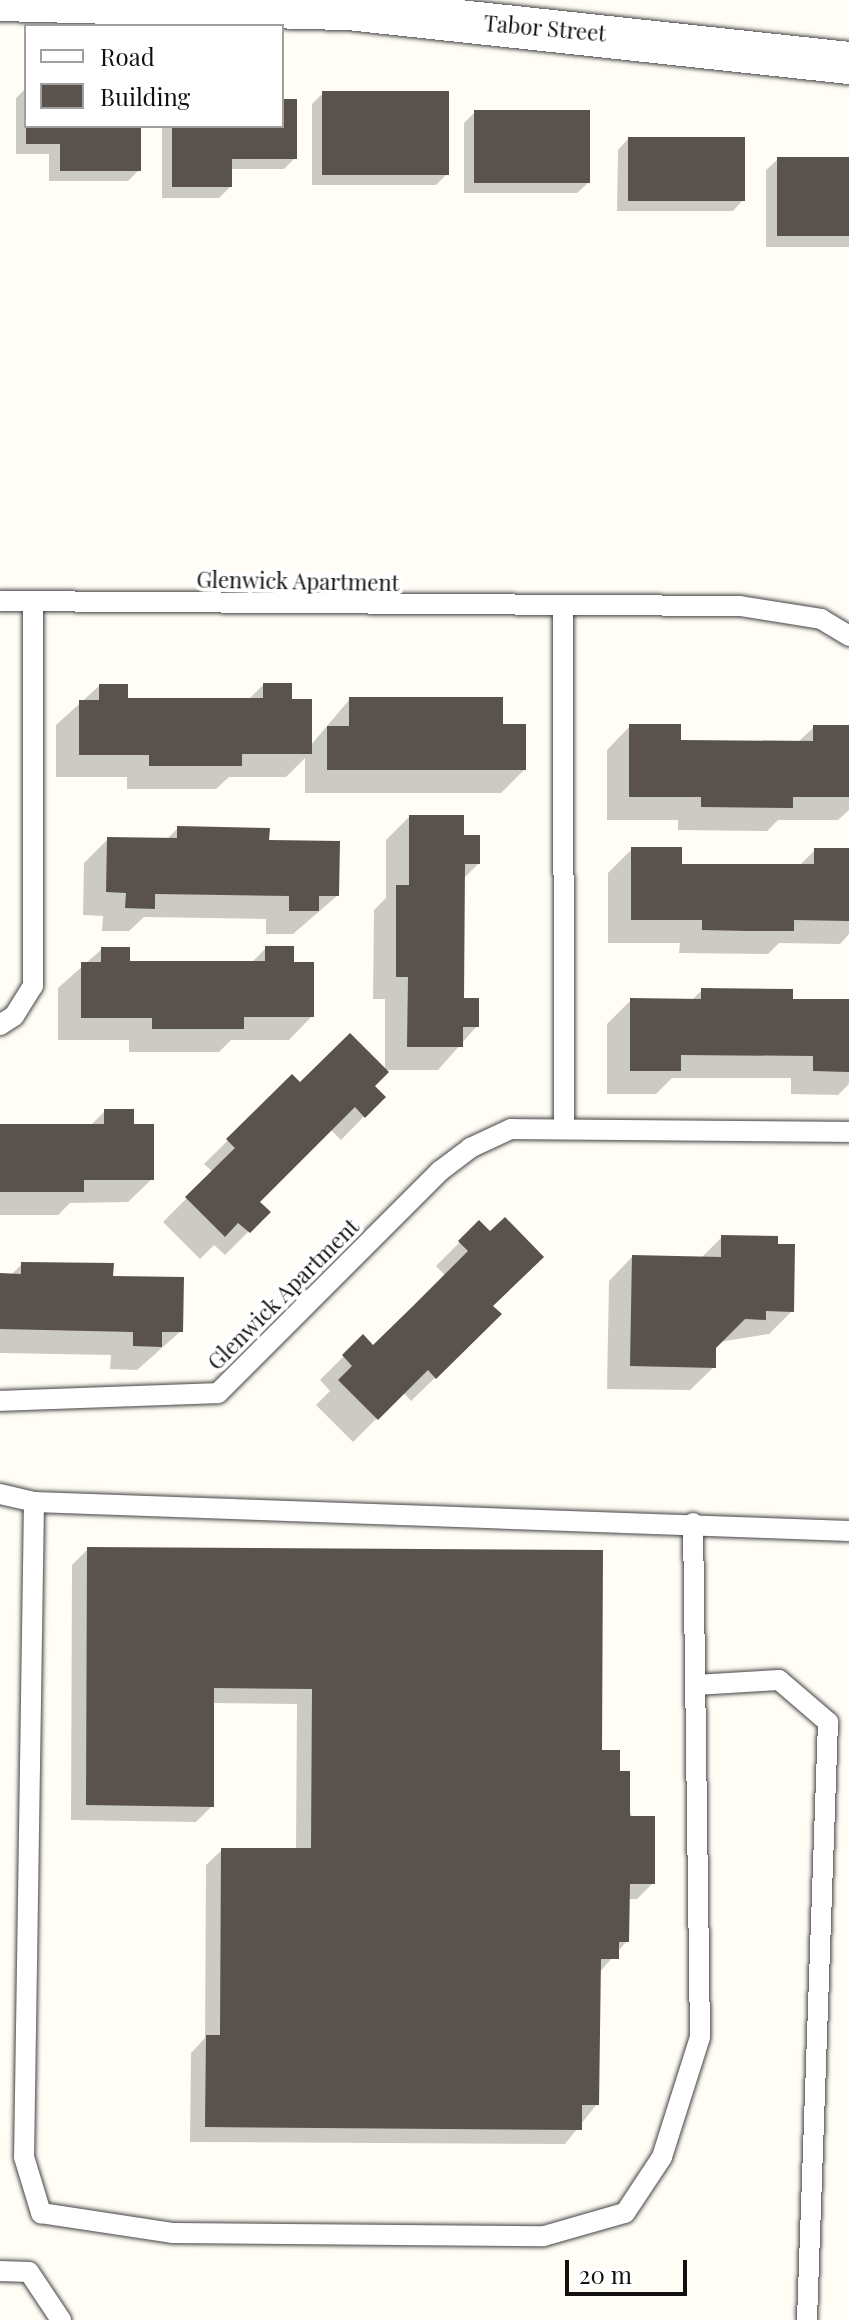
<!DOCTYPE html>
<style>
body{margin:0}
#map{position:relative;width:849px;height:2320px;overflow:hidden;background:#fffdf5;font-family:"Playfair Display",serif}
div>[style]{position:absolute}
.shadow>*{inset:0;background:#0003}
.building>*{inset:0;background:#5a524d;transform-origin:0 0}
.roads{filter:drop-shadow(0 0 2px #444) drop-shadow(0 0 2px #444)}
.lane>*{height:20px;margin:-10px;padding:0 10px;transform-origin:10px;border-radius:10px;background:#fff}
.street>*{height:42px;margin:-21px;padding:0 21px;transform-origin:21px;border-radius:21px;background:#fff}
span{translate:-50% -50%;white-space:nowrap;text-align:center;line-height:1.15;-webkit-text-stroke:8px #fff;paint-order:stroke}
.street-label{font-size:22px;color:#111}
.legend{position:absolute;left:24px;top:24px;width:260px;height:104px;box-sizing:border-box;background:#fff;border:2px solid #a0a0a0;margin:0;padding:10px 14px;list-style:none;font-size:24px;color:#111}
.legend li{display:flex;align-items:center;gap:16px;height:40px}
.legend b{width:40px;border:2px solid #a0a0a0}
.scale{position:absolute;left:565px;top:2260px;width:122px;height:36px;box-sizing:border-box;border:4px solid #111;border-top:0;padding-left:10px;font-size:24px;line-height:28px;white-space:nowrap;color:#111;-webkit-text-stroke:6px #fff;paint-order:stroke}
</style>
<div id="map">
<div class="shadow">
<div style="clip-path:polygon(26px 88px,26px 126px,139px 126px,139px 170px,128px 181px,49px 181px,49px 154px,16px 154px,16px 98px)"></div>
<div style="clip-path:polygon(323px 93px,447px 174px,436px 185px,312px 185px,312px 104px)"></div>
<div style="clip-path:polygon(282px 101px,295px 158px,284px 169px,230px 169px,230px 187px,219px 198px,162px 198px,162px 126px,282px 126px)"></div>
<div style="clip-path:polygon(475px 112px,588px 183px,577px 193px,464px 193px,464px 123px)"></div>
<div style="clip-path:polygon(628px 139px,743px 200px,733px 211px,617px 211px,618px 150px)"></div>
<div style="clip-path:polygon(777px 160px,849px 160px,849px 247px,766px 247px,766px 170px)"></div>
<div style="clip-path:polygon(263px 685px,290px 701px,310px 746px,350px 699px,501px 726px,524px 770px,501px 793px,305px 793px,305px 758px,286px 777px,229px 777px,216px 789px,127px 789px,127px 777px,56px 777px,56px 725px,99px 686px,126px 700px,248px 700px)"></div>
<div style="clip-path:polygon(630px 726px,678px 742px,797px 743px,814px 727px,849px 727px,849px 810px,838px 820px,778px 820px,767px 831px,678px 830px,678px 820px,607px 820px,607px 750px)"></div>
<div style="clip-path:polygon(409px 817px,462px 837px,478px 864px,463px 879px,462px 1000px,477px 1026px,438px 1070px,385px 1070px,385px 999px,373px 999px,374px 910px,386px 898px,386px 840px)"></div>
<div style="clip-path:polygon(178px 828px,267px 842px,337px 896px,293px 934px,266px 934px,266px 919px,144px 917px,129px 931px,102px 931px,103px 916px,83px 915px,84px 863px,108px 839px,166px 840px)"></div>
<div style="clip-path:polygon(632px 849px,680px 866px,799px 866px,815px 850px,849px 850px,849px 934px,840px 944px,779px 943px,768px 954px,679px 953px,680px 943px,608px 943px,608px 873px)"></div>
<div style="clip-path:polygon(266px 948px,292px 964px,312px 1016px,289px 1040px,231px 1040px,219px 1052px,129px 1052px,129px 1040px,58px 1040px,58px 988px,102px 949px,128px 963px,251px 963px)"></div>
<div style="clip-path:polygon(702px 990px,791px 1001px,849px 1001px,849px 1084px,838px 1095px,791px 1094px,791px 1078px,672px 1078px,656px 1094px,607px 1094px,607px 1024px,631px 1000px,691px 1001px)"></div>
<div style="clip-path:polygon(292px 1077px,301px 1085px,372px 1086px,383px 1097px,341px 1140px,330px 1129px,257px 1202px,268px 1212px,225px 1255px,214px 1245px,200px 1259px,163px 1222px,213px 1172px,204px 1164px)"></div>
<div style="clip-path:polygon(105px 1111px,132px 1126px,152px 1179px,128px 1202px,70px 1203px,58px 1215px,0 1215px,0 1126px,90px 1126px)"></div>
<div style="clip-path:polygon(479px 1223px,491px 1306px,476px 1338px,411px 1401px,403px 1392px,353px 1442px,316px 1405px,330px 1391px,320px 1380px,363px 1337px,373px 1348px,446px 1276px,436px 1266px)"></div>
<div style="clip-path:polygon(722px 1237px,792px 1311px,769px 1334px,719px 1342px,714px 1348px,714px 1367px,690px 1390px,607px 1389px,609px 1281px,632px 1257px,701px 1258px)"></div>
<div style="clip-path:polygon(22px 1264px,111px 1278px,181px 1331px,137px 1370px,110px 1369px,111px 1355px,0 1353px,0 1275px,11px 1275px)"></div>
<div style="clip-path:polygon(88px 1549px,600px 1752px,618px 1773px,653px 1883px,637px 1899px,628px 1899px,627px 1941px,598px 1974px,597px 2104px,565px 2144px,190px 2142px,191px 2053px,205px 2038px,206px 1865px,222px 1850px,296px 1850px,297px 1704px,212px 1703px,212px 1806px,196px 1822px,71px 1820px,72px 1565px)"></div>
</div>
<div class="building">
<div style="left:322px;top:91px;width:127px;height:84px"></div>
<div style="clip-path:polygon(282px 99px,297px 99px,297px 159px,232px 159px,232px 187px,172px 187px,172px 126px,282px 126px)"></div>
<div style="left:474px;top:110px;width:116px;height:73px"></div>
<div style="clip-path:polygon(26px 126px,141px 126px,141px 171px,60px 171px,60px 144px,26px 144px)"></div>
<div style="left:628px;top:137px;width:117px;height:64px"></div>
<div style="left:777px;top:157px;width:72px;height:79px"></div>
<div style="clip-path:polygon(263px 683px,292px 683px,292px 699px,312px 699px,312px 754px,242px 754px,242px 766px,149px 766px,149px 755px,79px 755px,79px 700px,99px 700px,99px 684px,128px 684px,128px 698px,263px 698px)"></div>
<div style="clip-path:polygon(349px 697px,503px 697px,503px 724px,526px 724px,526px 770px,327px 770px,327px 726px,349px 726px)"></div>
<div style="clip-path:polygon(629px 724px,681px 724px,681px 740px,813px 741px,813px 725px,849px 725px,849px 797px,793px 797px,793px 808px,701px 807px,701px 797px,629px 797px)"></div>
<div style="clip-path:polygon(409px 815px,464px 815px,464px 835px,480px 835px,480px 864px,465px 864px,464px 998px,479px 998px,479px 1027px,463px 1027px,463px 1047px,407px 1047px,408px 977px,396px 977px,396px 885px,409px 885px)"></div>
<div style="clip-path:polygon(177px 826px,270px 828px,269px 840px,340px 841px,339px 896px,319px 896px,319px 911px,289px 911px,289px 896px,155px 894px,155px 909px,125px 908px,126px 893px,106px 892px,107px 837px,177px 838px)"></div>
<div style="clip-path:polygon(631px 847px,682px 847px,682px 864px,814px 864px,814px 848px,849px 848px,849px 921px,794px 920px,794px 931px,748px 931px,702px 930px,702px 920px,631px 920px)"></div>
<div style="clip-path:polygon(265px 946px,294px 946px,294px 962px,314px 962px,314px 1017px,244px 1017px,244px 1029px,152px 1029px,152px 1018px,81px 1018px,81px 962px,101px 962px,101px 947px,130px 947px,130px 961px,265px 961px)"></div>
<div style="clip-path:polygon(701px 988px,793px 989px,793px 999px,849px 999px,849px 1072px,813px 1071px,813px 1056px,681px 1055px,681px 1071px,630px 1071px,630px 998px,701px 999px)"></div>
<div style="clip-path:polygon(350px 1033px,389px 1072px,375px 1086px,386px 1097px,365px 1118px,355px 1107px,260px 1202px,271px 1212px,250px 1233px,238px 1223px,225px 1237px,185px 1197px,235px 1148px,226px 1139px,292px 1074px,300px 1082px)"></div>
<div style="clip-path:polygon(104px 1109px,134px 1109px,134px 1124px,154px 1124px,154px 1180px,84px 1180px,84px 1192px,0 1192px,0 1124px,104px 1124px)"></div>
<div style="clip-path:polygon(505px 1217px,544px 1257px,493px 1306px,502px 1314px,436px 1379px,428px 1370px,378px 1420px,338px 1380px,352px 1366px,342px 1355px,363px 1334px,373px 1345px,412px 1307px,468px 1251px,458px 1241px,479px 1220px,490px 1231px)"></div>
<div style="clip-path:polygon(721px 1235px,778px 1236px,778px 1244px,795px 1244px,794px 1312px,766px 1311px,766px 1320px,745px 1319px,716px 1348px,716px 1368px,630px 1366px,632px 1255px,721px 1257px)"></div>
<div style="clip-path:polygon(21px 1262px,114px 1263px,113px 1276px,184px 1277px,183px 1332px,162px 1332px,162px 1347px,133px 1346px,133px 1332px,0 1329px,0 1273px,21px 1274px)"></div>
<div style="clip-path:polygon(87px 1547px,603px 1550px,602px 1750px,620px 1750px,620px 1771px,630px 1771px,630px 1816px,655px 1816px,655px 1884px,630px 1884px,629px 1942px,619px 1942px,619px 1959px,601px 1959px,599px 2105px,582px 2105px,582px 2130px,205px 2127px,206px 2035px,220px 2035px,221px 1848px,311px 1848px,312px 1689px,214px 1688px,214px 1807px,86px 1805px)"></div>
</div>
<div class="roads">
<div class="lane">
<div style="left:0;top:601px;width:740px;rotate:0.39deg"></div>
<div style="left:740px;top:606px;width:82px;rotate:9.1deg"></div>
<div style="left:821px;top:619px;width:33px;rotate:31deg"></div>
<div style="left:563px;top:608px;width:521px;rotate:89.89deg"></div>
<div style="left:0;top:1025px;width:17px;rotate:-33deg"></div>
<div style="left:14px;top:1016px;width:36px;rotate:-58deg"></div>
<div style="left:33px;top:986px;width:385px;rotate:-90deg"></div>
<div style="left:0;top:1401px;width:218px;rotate:-2.1deg"></div>
<div style="left:218px;top:1393px;width:314px;rotate:-45deg"></div>
<div style="left:440px;top:1171px;width:38px;rotate:-37deg"></div>
<div style="left:470px;top:1148px;width:45px;rotate:-24.9deg"></div>
<div style="left:511px;top:1129px;width:338px;rotate:0.5deg"></div>
<div style="left:0;top:1494px;width:35px;rotate:13deg"></div>
<div style="left:34px;top:1502px;width:816px;rotate:2.04deg"></div>
<div style="left:34px;top:1502px;width:655px;rotate:90.87deg"></div>
<div style="left:24px;top:2157px;width:59px;rotate:73.1deg"></div>
<div style="left:41px;top:2213px;width:134px;rotate:8.6deg"></div>
<div style="left:173px;top:2233px;width:371px;rotate:0.5deg"></div>
<div style="left:544px;top:2236px;width:84px;rotate:-15.9deg"></div>
<div style="left:625px;top:2213px;width:67px;rotate:-56.5deg"></div>
<div style="left:662px;top:2157px;width:126px;rotate:-72.4deg"></div>
<div style="left:700px;top:2037px;width:514px;rotate:-90.78deg"></div>
<div style="left:695px;top:1685px;width:84px;rotate:-3.4deg"></div>
<div style="left:779px;top:1680px;width:65px;rotate:40.6deg"></div>
<div style="left:828px;top:1722px;width:598px;rotate:92.01deg"></div>
<div style="left:0;top:2271px;width:29px;rotate:2deg"></div>
<div style="left:29px;top:2272px;width:58px;rotate:56.3deg"></div>
</div>
<div class="street">
<div style="left:0;top:0;width:348px;rotate:1.5deg"></div>
<div style="left:348px;top:9px;width:504px;rotate:6.15deg"></div>
</div>
</div>
<div class="street-label">
<span style="left:545px;top:28px;rotate:5deg">Tabor Street</span>
<span style="left:298px;top:581px;rotate:1deg">Glenwick Apartment</span>
<span style="left:283px;top:1294px;rotate:-45deg">Glenwick Apartment</span>
</div>
<ul class="legend">
<li><b style="height:10px;background:#fff"></b>Road</li>
<li><b style="height:22px;background:#5a524d"></b>Building</li>
</ul>
<div class="scale">20 m</div>
</div>
